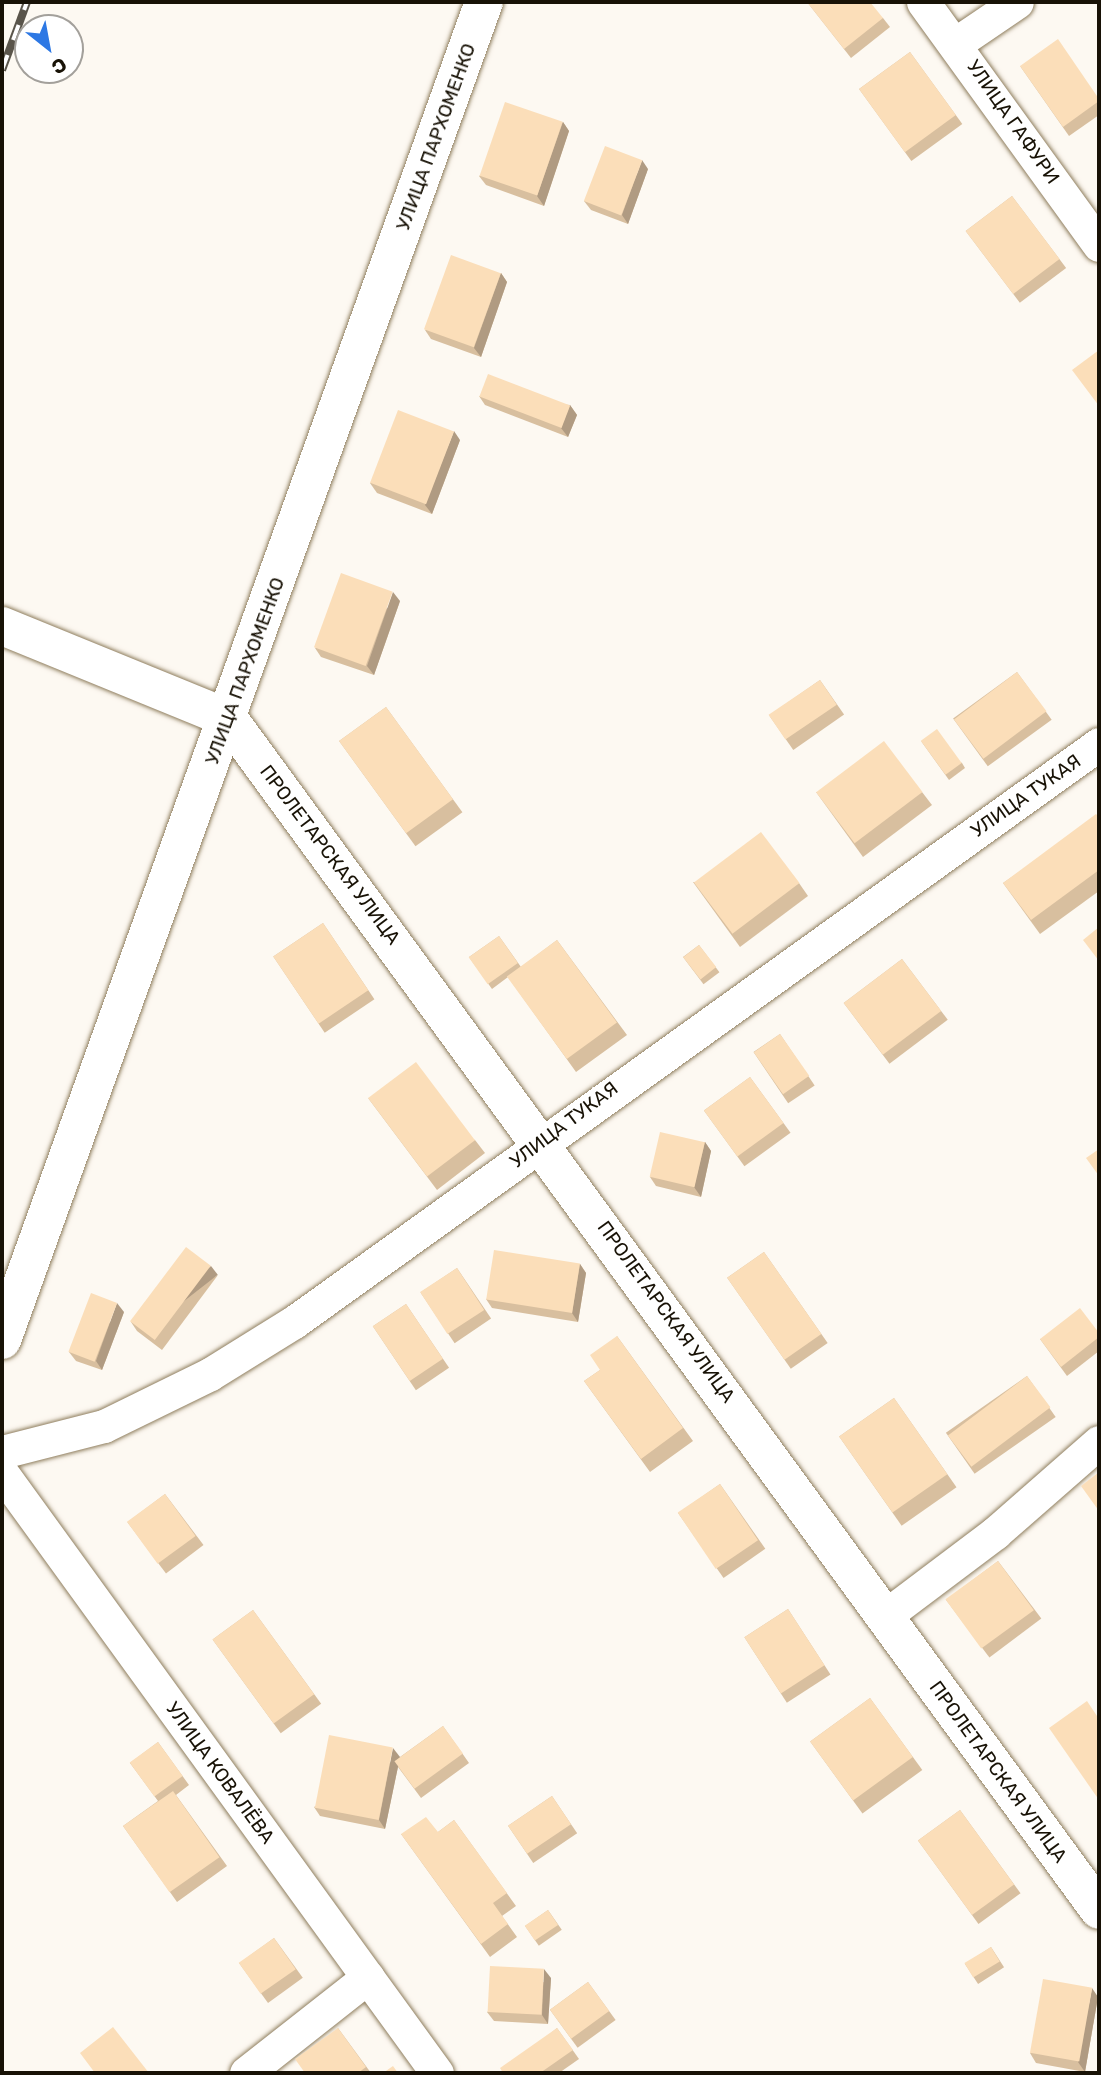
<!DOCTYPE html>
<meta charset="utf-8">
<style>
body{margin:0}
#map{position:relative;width:1101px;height:2075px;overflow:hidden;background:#fdf9f2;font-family:Rubik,sans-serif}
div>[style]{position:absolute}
.roads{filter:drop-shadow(0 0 2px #8f7e5e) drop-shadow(0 0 2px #8f7e5e)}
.minor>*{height:33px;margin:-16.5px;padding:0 16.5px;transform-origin:16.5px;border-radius:16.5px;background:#fff}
.major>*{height:38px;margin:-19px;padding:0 19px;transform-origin:19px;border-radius:19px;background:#fff}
.rail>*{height:8px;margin-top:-4px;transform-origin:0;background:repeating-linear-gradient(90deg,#fff 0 16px,#5a554b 0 32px);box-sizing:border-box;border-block:2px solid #5a554b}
.wall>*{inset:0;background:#d8bf9f;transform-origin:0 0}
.shaded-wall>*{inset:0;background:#b09b82;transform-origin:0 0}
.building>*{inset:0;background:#fbdeb9;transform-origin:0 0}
span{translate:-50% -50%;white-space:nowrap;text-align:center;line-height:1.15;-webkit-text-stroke:6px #fff;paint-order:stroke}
.street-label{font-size:19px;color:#181206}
.frame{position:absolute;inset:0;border:4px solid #181206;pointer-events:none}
.north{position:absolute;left:14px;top:14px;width:70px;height:70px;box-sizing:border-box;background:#fff;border:2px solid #a3a09b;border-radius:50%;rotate:149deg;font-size:19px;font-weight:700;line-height:28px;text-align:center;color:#181206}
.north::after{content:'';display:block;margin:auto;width:24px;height:32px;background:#2d78e4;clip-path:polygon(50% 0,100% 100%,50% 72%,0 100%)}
</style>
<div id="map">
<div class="roads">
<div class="minor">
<div style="left:923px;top:2px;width:300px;rotate:54.1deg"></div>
<div style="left:958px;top:42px;width:71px;rotate:-34.1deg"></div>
<div style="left:2px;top:1452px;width:105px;rotate:-14.3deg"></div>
<div style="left:104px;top:1426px;width:118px;rotate:-26.1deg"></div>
<div style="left:210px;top:1374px;width:99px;rotate:-31.8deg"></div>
<div style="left:294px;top:1322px;width:991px;rotate:-35.68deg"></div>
<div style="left:2px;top:1473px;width:741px;rotate:54.06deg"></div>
<div style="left:885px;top:1616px;width:138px;rotate:-37deg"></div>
<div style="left:995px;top:1533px;width:138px;rotate:-41.2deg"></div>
<div style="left:246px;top:2073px;width:155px;rotate:-38.2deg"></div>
</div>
<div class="major">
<div style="left:2px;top:626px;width:244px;rotate:22.2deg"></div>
<div style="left:228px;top:718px;width:1476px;rotate:53.84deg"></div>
<div style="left:2px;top:1340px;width:1422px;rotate:-70.19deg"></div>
</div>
</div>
<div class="rail">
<div style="left:2px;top:70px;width:72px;rotate:-69.8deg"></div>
</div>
<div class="wall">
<div style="clip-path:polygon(807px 2px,883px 18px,890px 27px,851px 58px)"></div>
<div style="left:910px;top:52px;width:89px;height:63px;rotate:54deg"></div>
<div style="clip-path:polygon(1020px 66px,1099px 99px,1099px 115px,1069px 136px)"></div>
<div style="clip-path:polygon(563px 122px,569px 131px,544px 206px,486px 185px,479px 176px)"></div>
<div style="clip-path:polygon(648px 169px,628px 224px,591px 210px,584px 201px)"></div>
<div style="left:1012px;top:196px;width:90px;height:58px;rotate:53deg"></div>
<div style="clip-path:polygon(501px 273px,507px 282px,481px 357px,431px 339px,425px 330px)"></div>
<div style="clip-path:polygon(479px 396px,570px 405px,577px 415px,568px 437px,485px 405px)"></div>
<div style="clip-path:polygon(460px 440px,432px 514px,377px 493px,370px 483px)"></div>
<div style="clip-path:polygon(400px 601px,374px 675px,321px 657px,315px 648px)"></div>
<div style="left:1017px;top:672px;width:59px;height:79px;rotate:54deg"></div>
<div style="left:820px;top:680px;width:42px;height:62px;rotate:55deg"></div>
<div style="left:386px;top:707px;width:130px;height:58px;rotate:54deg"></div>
<div style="clip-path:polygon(921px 741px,962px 763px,965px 768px,949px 780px)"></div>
<div style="clip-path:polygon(816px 792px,922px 792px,932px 805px,863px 857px)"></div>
<div style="clip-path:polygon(1099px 817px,1099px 891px,1040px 934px,1003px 883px)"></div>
<div style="clip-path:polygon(693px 882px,799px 883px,808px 896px,740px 947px)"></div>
<div style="left:323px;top:923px;width:92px;height:60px;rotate:56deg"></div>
<div style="clip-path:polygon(499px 936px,521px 967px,557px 940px,627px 1035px,576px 1072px,508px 977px,492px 989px,469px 957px)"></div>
<div style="left:699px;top:945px;width:34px;height:20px;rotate:53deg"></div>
<div style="left:902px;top:959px;width:76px;height:73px;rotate:53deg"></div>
<div style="left:780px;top:1034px;width:62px;height:32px;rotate:56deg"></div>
<div style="left:750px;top:1077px;width:69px;height:57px;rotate:54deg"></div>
<div style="clip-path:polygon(368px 1098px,475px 1140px,485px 1153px,437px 1190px)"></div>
<div style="clip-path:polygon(705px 1142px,711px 1151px,701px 1197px,656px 1186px,650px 1177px)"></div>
<div style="left:764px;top:1252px;width:111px;height:45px;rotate:55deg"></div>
<div style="clip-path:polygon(580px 1264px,586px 1273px,578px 1322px,492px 1308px,486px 1299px)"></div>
<div style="left:457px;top:1268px;width:61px;height:44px;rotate:56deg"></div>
<div style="clip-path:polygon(218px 1275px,162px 1350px,137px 1331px,131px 1322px)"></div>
<div style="left:406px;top:1304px;width:77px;height:40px;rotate:56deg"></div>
<div style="clip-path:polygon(124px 1312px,102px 1370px,76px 1361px,69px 1352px)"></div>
<div style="clip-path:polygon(1099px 1333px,1099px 1351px,1067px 1376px,1040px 1339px)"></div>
<div style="clip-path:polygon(617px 1336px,693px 1441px,650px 1472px,584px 1381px,600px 1370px)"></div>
<div style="left:1027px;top:1376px;width:50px;height:99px;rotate:55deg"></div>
<div style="left:894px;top:1398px;width:109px;height:67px;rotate:55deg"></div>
<div style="left:720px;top:1484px;width:79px;height:51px;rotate:55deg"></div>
<div style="left:165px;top:1494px;width:64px;height:47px;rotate:53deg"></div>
<div style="left:998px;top:1561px;width:72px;height:65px;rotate:53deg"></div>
<div style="left:788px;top:1609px;width:78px;height:52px;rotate:57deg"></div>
<div style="left:253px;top:1610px;width:116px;height:50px;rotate:54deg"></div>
<div style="left:870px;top:1698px;width:89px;height:74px;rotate:54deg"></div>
<div style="clip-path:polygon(443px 1726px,469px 1763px,421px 1798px,398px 1767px,385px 1829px,320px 1816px,314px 1807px,400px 1757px)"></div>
<div style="clip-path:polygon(158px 1742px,189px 1785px,176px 1795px,227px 1866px,177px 1902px,123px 1826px,158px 1801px,130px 1763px)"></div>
<div style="left:552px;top:1796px;width:45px;height:53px;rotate:56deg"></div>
<div style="left:960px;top:1810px;width:103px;height:52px;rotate:54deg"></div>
<div style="clip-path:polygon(454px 1820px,516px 1906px,502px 1916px,517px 1937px,490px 1957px,401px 1834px,438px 1832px)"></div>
<div style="left:548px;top:1910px;width:24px;height:28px;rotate:55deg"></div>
<div style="left:274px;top:1938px;width:49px;height:43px;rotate:54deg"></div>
<div style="left:991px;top:1947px;width:24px;height:31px;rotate:57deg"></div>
<div style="clip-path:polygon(551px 1978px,548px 2024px,494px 2021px,487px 2012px)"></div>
<div style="left:588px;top:1982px;width:47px;height:47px;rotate:54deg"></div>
<div style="clip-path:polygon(1098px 1997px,1085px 2072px,1036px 2063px,1030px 2053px)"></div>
<div style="clip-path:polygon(338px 2028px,371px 2073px,305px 2073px)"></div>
<div style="clip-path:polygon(557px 2028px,579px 2059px,559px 2073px,503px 2073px)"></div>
</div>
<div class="shaded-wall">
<div style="clip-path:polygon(563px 122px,569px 131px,544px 206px,537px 196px)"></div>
<div style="clip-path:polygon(642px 160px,648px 169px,628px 224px,622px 215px)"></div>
<div style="clip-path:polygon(501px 273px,507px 282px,481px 357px,474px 348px)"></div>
<div style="clip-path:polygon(570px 405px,577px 415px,568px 437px,561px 428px)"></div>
<div style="clip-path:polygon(454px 431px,460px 440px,432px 514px,425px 505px)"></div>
<div style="clip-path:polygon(393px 592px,400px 601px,374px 675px,367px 666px)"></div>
<div style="clip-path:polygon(705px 1142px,711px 1151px,701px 1197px,694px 1187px)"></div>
<div style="clip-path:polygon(580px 1264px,586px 1273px,578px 1322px,572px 1313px)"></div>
<div style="left:211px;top:1266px;width:11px;height:93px;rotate:52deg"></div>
<div style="clip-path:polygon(117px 1303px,124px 1312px,102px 1370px,96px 1361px)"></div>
<div style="clip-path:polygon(393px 1748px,400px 1757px,385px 1829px,379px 1820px)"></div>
<div style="clip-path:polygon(544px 1969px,551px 1978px,548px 2024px,542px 2015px)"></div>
<div style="clip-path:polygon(1092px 1988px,1098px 1997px,1085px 2072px,1078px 2062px)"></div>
</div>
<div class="building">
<div style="clip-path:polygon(807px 2px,870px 2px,883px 18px,844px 49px)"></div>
<div style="clip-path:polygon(1058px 39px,1099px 99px,1099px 101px,1063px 127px,1020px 66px)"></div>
<div style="left:910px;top:52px;width:78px;height:63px;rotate:54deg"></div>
<div style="left:505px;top:102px;width:61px;height:78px;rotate:19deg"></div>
<div style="left:605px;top:146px;width:40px;height:59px;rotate:21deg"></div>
<div style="left:1012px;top:196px;width:79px;height:58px;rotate:53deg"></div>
<div style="left:451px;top:255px;width:53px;height:79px;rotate:20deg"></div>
<div style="clip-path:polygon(1099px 350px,1099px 406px,1072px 370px)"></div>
<div style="left:488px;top:374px;width:88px;height:24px;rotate:21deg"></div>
<div style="left:398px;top:410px;width:60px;height:78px;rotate:21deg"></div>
<div style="left:341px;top:573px;width:55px;height:79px;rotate:20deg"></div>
<div style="left:1017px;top:672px;width:49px;height:79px;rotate:53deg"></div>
<div style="left:820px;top:680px;width:30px;height:62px;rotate:56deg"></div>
<div style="left:386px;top:707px;width:114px;height:58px;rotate:54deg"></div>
<div style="left:937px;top:729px;width:42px;height:20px;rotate:54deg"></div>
<div style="left:884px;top:741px;width:64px;height:85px;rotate:53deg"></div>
<div style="clip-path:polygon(1096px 814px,1099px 817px,1099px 870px,1031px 920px,1003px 883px)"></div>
<div style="left:761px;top:832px;width:64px;height:84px;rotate:53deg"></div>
<div style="left:323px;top:923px;width:81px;height:60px;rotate:56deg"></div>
<div style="clip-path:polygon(1099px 927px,1099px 961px,1083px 940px)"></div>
<div style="left:499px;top:936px;width:33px;height:37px;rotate:55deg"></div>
<div style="left:557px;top:940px;width:102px;height:62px;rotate:54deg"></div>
<div style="left:699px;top:945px;width:28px;height:20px;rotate:52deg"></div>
<div style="left:902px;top:959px;width:65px;height:73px;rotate:53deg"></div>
<div style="left:780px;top:1034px;width:51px;height:32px;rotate:55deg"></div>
<div style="left:416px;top:1062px;width:98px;height:60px;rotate:53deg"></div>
<div style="left:750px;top:1077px;width:57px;height:57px;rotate:54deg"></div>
<div style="left:660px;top:1132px;width:46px;height:46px;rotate:13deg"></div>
<div style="clip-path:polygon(1099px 1149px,1099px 1176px,1086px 1158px)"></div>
<div style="left:186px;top:1247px;width:31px;height:93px;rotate:37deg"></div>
<div style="left:494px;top:1250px;width:87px;height:50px;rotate:9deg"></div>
<div style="left:764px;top:1252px;width:100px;height:45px;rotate:55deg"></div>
<div style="left:457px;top:1268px;width:50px;height:44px;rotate:57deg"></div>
<div style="left:91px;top:1293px;width:28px;height:63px;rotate:21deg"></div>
<div style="left:406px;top:1304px;width:66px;height:40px;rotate:56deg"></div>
<div style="clip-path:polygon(1080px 1308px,1099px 1333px,1099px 1337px,1061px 1367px,1040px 1339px)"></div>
<div style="clip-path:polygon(617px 1336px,683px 1428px,641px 1459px,584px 1381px,600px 1370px,590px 1355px)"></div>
<div style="left:1027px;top:1376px;width:39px;height:99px;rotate:53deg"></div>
<div style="left:894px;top:1398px;width:93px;height:67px;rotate:55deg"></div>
<div style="clip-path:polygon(1099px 1472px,1099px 1511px,1081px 1486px)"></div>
<div style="left:720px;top:1484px;width:68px;height:51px;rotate:56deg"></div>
<div style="left:165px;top:1494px;width:52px;height:47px;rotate:54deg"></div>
<div style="left:998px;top:1561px;width:61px;height:65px;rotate:54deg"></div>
<div style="left:788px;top:1609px;width:67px;height:52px;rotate:57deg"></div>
<div style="left:253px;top:1610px;width:104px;height:50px;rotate:54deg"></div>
<div style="left:870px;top:1698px;width:73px;height:74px;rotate:54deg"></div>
<div style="clip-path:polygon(1087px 1701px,1099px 1719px,1099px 1800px,1049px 1728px)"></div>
<div style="left:443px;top:1726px;width:34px;height:60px;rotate:54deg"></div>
<div style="left:329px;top:1735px;width:65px;height:74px;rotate:11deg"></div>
<div style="left:158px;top:1742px;width:42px;height:35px;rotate:54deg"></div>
<div style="left:173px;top:1791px;width:81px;height:61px;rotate:55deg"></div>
<div style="left:552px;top:1796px;width:34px;height:53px;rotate:56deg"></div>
<div style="left:960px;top:1810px;width:92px;height:52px;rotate:54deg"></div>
<div style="clip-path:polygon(426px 1817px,438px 1832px,454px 1820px,507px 1893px,493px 1903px,508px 1924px,481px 1944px,401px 1834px)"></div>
<div style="left:548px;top:1910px;width:18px;height:28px;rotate:56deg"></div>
<div style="left:274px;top:1938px;width:38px;height:43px;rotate:55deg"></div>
<div style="left:991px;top:1947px;width:17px;height:31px;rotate:59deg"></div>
<div style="left:490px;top:1966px;width:54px;height:46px;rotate:3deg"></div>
<div style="left:1043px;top:1979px;width:50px;height:75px;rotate:10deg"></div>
<div style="left:588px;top:1982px;width:36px;height:47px;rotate:54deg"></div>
<div style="clip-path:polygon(113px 2027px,149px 2073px,95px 2073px,80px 2053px)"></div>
<div style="clip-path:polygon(338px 2028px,366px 2067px,358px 2073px,305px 2073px,295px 2059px)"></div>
<div style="clip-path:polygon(557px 2028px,573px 2050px,540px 2073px,503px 2073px,500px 2068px)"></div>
<div style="clip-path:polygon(393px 2066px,398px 2073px,383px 2073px)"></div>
</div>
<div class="street-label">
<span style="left:1013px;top:122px;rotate:55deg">УЛИЦА ГАФУРИ</span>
<span style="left:436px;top:137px;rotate:-70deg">УЛИЦА ПАРХОМЕНКО</span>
<span style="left:245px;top:671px;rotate:-70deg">УЛИЦА ПАРХОМЕНКО</span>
<span style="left:1026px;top:796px;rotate:-35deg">УЛИЦА ТУКАЯ</span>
<span style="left:330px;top:855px;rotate:53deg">ПРОЛЕТАРСКАЯ УЛИЦА</span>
<span style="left:564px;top:1125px;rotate:-37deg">УЛИЦА ТУКАЯ</span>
<span style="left:666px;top:1312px;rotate:54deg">ПРОЛЕТАРСКАЯ УЛИЦА</span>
<span style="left:998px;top:1772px;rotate:54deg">ПРОЛЕТАРСКАЯ УЛИЦА</span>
<span style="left:220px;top:1773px;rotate:54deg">УЛИЦА КОВАЛЁВА</span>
</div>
<div class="frame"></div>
<div class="north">С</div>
</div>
